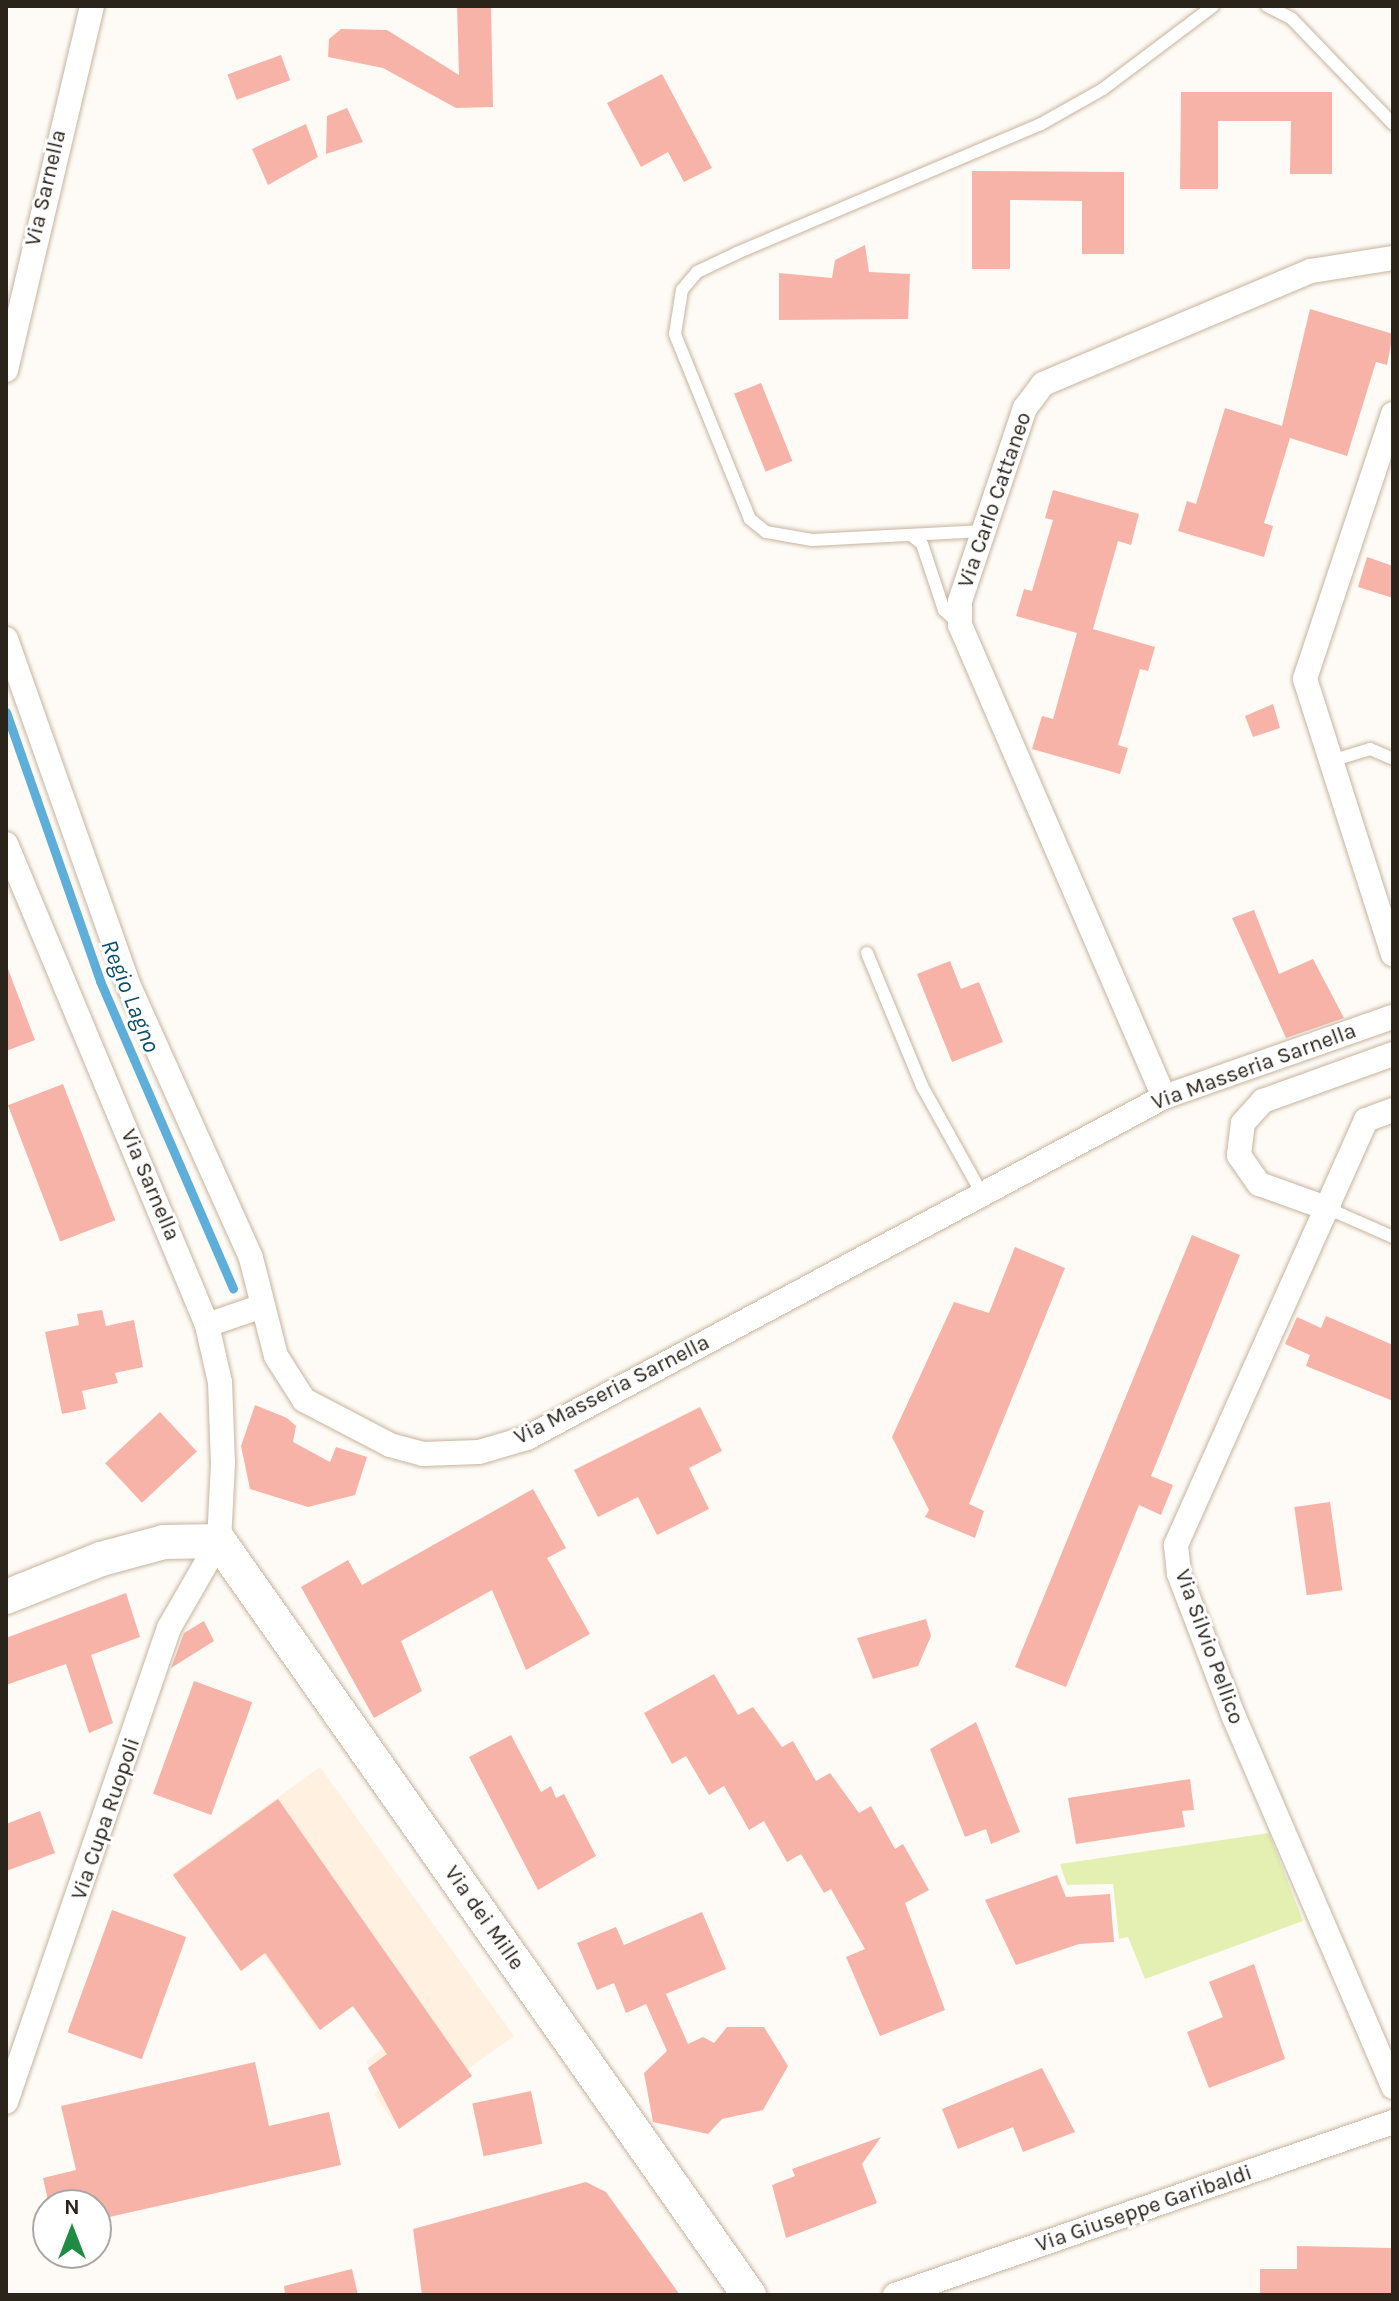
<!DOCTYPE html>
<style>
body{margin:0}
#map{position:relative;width:1399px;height:2301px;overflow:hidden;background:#fefbf6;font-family:Karla,sans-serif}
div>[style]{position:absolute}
.built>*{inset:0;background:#fff0df}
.green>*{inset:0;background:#e4f0b1}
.stream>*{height:9px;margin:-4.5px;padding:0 4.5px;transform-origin:4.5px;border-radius:4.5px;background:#5dafda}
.building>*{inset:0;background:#f7b3a8;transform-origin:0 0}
.roads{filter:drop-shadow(0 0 2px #c6b49e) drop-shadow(0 0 2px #c6b49e)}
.lane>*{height:12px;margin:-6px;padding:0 6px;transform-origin:6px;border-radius:6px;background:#fff}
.street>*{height:24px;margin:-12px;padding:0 12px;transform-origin:12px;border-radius:12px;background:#fff}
.secondary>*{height:34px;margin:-17px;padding:0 17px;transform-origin:17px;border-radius:17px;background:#fff}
span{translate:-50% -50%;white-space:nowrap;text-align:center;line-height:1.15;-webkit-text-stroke:6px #fff;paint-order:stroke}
.street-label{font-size:22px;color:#2b241b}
.water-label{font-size:24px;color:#0d4f6d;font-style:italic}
.frame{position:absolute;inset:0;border:8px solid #2b241b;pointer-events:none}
.north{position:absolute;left:32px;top:2189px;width:80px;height:80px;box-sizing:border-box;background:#fff;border:2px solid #aaa7a4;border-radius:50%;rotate:0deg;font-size:22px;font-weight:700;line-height:32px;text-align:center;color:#2b241b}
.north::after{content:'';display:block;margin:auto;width:28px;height:36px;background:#208b42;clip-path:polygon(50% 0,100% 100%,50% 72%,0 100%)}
</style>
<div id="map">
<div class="built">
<div style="clip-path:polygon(320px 1767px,514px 2036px,394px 2122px,374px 2094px,384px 2087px,366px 2062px,384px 2048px,352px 2005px,317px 2029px,262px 1952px,240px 1968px,172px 1874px)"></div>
</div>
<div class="green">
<div style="clip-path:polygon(1269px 1833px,1303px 1921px,1145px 1979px,1128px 1937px,1119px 1939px,1113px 1884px,1067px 1885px,1060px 1864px)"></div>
</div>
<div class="stream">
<div style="left:6px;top:712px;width:285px;rotate:70.7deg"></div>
<div style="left:100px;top:981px;width:335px;rotate:66.6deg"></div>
</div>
<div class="building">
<div style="clip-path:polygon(457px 6px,491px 6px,493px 107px,456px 108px,383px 68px,328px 57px,329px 39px,341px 29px,387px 30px,459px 75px)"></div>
<div style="left:281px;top:55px;width:27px;height:57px;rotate:70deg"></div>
<div style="clip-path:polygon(662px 74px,712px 168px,684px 182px,668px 152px,641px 167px,607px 103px)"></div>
<div style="clip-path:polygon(1181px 92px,1332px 92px,1332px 174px,1290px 174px,1291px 121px,1218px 121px,1218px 189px,1180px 189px)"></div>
<div style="clip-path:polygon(347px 108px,363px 142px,326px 154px,327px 116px)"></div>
<div style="clip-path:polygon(306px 124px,318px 157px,268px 185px,252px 149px)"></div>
<div style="clip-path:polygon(972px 171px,1124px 172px,1124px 254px,1082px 254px,1082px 201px,1010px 200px,1010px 269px,972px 269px)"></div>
<div style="clip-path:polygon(865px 245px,869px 272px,910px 274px,908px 319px,779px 320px,779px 273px,832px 278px,835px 260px)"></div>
<div style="clip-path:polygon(1310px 309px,1393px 334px,1387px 365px,1376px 362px,1347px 456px,1290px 438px,1264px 523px,1273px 526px,1264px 557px,1178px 531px,1187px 501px,1196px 504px,1225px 408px,1282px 426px)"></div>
<div style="left:761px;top:383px;width:84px;height:29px;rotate:68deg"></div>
<div style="clip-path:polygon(1053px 490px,1139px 514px,1131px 545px,1118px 541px,1093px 629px,1155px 647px,1148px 671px,1140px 669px,1118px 745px,1128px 748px,1120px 774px,1032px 749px,1042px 716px,1053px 719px,1077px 633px,1016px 616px,1024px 589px,1032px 591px,1053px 520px,1045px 518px)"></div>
<div style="clip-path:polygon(1367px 557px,1393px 566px,1393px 598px,1358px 587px)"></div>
<div style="clip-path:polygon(1273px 704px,1280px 728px,1253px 737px,1245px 716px)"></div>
<div style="clip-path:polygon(1254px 910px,1279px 974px,1313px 959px,1344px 1018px,1286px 1038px,1232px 918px)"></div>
<div style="clip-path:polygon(950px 961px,961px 989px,979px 982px,1003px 1042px,952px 1062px,917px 974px)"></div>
<div style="clip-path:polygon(8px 969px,35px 1040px,6px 1051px,6px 970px)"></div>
<div style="left:63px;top:1084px;width:146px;height:59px;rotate:69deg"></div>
<div style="clip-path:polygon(1192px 1235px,1240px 1255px,1151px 1476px,1173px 1485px,1161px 1515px,1139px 1505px,1066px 1687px,1015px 1667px)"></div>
<div style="clip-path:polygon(1015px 1247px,1065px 1268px,969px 1504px,984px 1511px,975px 1538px,925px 1517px,929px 1510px,892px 1437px,954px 1302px,989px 1313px)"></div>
<div style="clip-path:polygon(102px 1310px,106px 1326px,134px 1320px,143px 1367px,115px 1373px,118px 1383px,82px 1391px,86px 1409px,62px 1414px,45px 1332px,79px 1325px,77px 1314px)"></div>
<div style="clip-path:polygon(1326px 1316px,1393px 1345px,1393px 1401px,1306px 1366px,1310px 1355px,1285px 1344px,1297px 1317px,1321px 1328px)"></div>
<div style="clip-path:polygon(255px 1405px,287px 1418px,296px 1426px,293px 1442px,330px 1462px,336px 1447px,367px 1457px,355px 1495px,308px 1507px,250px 1489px,241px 1446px)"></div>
<div style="clip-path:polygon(700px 1407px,722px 1451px,689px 1468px,709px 1509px,657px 1535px,638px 1497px,598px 1517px,574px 1470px)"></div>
<div style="left:160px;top:1412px;width:54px;height:75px;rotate:47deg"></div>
<div style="clip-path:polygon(533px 1489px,566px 1548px,547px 1558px,590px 1634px,526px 1670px,492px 1590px,401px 1641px,422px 1691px,374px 1718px,301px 1587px,348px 1560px,362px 1585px)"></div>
<div style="left:1330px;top:1502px;width:89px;height:36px;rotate:82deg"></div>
<div style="clip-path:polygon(126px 1593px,140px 1637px,91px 1655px,113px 1723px,89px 1733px,66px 1664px,6px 1685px,6px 1638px)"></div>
<div style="clip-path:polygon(926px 1619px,931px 1636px,918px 1666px,873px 1679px,857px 1638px)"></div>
<div style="clip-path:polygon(204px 1621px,214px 1641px,171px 1668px,184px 1633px)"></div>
<div style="clip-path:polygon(714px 1674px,738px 1715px,753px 1707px,782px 1747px,793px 1741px,816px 1781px,830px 1773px,859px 1813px,871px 1806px,895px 1849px,903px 1844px,929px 1890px,905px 1903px,945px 2010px,880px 2036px,846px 1957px,865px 1949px,831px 1889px,824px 1893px,801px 1854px,787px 1862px,764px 1821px,749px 1830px,724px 1786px,709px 1795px,686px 1756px,672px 1764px,644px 1713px)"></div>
<div style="left:194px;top:1681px;width:62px;height:120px;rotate:20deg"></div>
<div style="clip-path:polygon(976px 1722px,1020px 1832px,991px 1844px,986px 1829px,965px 1837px,930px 1749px)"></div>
<div style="clip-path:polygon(511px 1735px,541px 1792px,551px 1786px,556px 1798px,564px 1794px,596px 1856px,538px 1890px,469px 1757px)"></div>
<div style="clip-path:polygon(1190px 1779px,1194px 1810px,1182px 1811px,1185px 1827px,1076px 1844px,1068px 1798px)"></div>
<div style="clip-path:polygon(278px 1799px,472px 2076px,399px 2129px,368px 2068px,387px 2054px,353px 2006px,320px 2030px,265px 1953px,241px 1971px,173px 1875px)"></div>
<div style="clip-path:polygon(40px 1811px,55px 1853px,6px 1871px,6px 1824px)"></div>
<div style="clip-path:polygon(1057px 1875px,1066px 1897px,1110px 1894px,1114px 1942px,1079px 1944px,1016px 1965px,985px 1900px)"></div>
<div style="left:112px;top:1910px;width:79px;height:130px;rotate:20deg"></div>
<div style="clip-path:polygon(702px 1912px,726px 1969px,666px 1994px,688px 2044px,703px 2037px,714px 2043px,727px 2027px,764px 2027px,788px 2066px,763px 2110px,722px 2119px,708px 2134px,653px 2122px,644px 2073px,667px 2051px,646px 2004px,626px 2013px,614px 1983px,597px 1990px,577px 1943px,616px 1927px,624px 1945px)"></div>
<div style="clip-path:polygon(1254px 1964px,1285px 2059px,1209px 2088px,1187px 2032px,1223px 2017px,1209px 1982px)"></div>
<div style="clip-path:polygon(255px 2062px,269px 2126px,329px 2112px,341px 2165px,96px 2220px,96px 2205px,49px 2205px,43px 2178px,76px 2170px,61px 2106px)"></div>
<div style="clip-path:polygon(1042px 2068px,1075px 2132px,1023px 2152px,1013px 2127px,958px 2149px,942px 2109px)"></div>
<div style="left:531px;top:2091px;width:54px;height:60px;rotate:78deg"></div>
<div style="clip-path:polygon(881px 2137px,862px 2164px,877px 2203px,786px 2238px,772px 2185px,795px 2176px,792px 2169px)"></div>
<div style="clip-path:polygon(586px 2182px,606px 2192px,680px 2295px,422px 2295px,413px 2229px)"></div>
<div style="clip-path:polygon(1297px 2246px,1393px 2248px,1393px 2295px,1260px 2295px,1260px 2269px,1297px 2269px)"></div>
<div style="clip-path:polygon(352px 2269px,358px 2295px,285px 2295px,284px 2286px)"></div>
</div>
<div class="roads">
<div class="lane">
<div style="left:1267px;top:6px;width:28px;rotate:27deg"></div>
<div style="left:1292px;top:19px;width:146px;rotate:46.1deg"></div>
<div style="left:984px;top:531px;width:172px;rotate:177deg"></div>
<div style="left:812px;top:540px;width:47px;rotate:-170.1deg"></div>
<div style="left:766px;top:532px;width:21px;rotate:-141deg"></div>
<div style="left:750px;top:519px;width:200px;rotate:-112.1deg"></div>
<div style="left:675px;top:334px;width:45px;rotate:-81deg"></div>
<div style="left:682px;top:290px;width:23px;rotate:-50deg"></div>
<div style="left:697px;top:272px;width:44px;rotate:-25.4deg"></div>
<div style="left:737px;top:253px;width:330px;rotate:-23deg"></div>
<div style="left:1041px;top:124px;width:71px;rotate:-29.4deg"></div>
<div style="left:1103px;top:89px;width:138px;rotate:-37deg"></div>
<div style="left:911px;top:535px;width:14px;rotate:39deg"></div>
<div style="left:922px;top:544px;width:70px;rotate:71.6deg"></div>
<div style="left:944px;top:610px;width:21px;rotate:43deg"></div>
<div style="left:1331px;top:761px;width:41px;rotate:-17.1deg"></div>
<div style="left:1370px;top:749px;width:25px;rotate:23deg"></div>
<div style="left:867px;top:953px;width:144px;rotate:67.5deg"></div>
<div style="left:922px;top:1086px;width:124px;rotate:60.9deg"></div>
<div style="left:1329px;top:1209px;width:70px;rotate:23.6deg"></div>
</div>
<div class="street">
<div style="left:6px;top:370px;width:374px;rotate:-76.7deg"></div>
<div style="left:1393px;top:414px;width:279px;rotate:108.4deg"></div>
<div style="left:1305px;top:679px;width:289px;rotate:72.3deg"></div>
<div style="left:6px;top:639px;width:366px;rotate:70.5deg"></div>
<div style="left:128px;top:984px;width:300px;rotate:65.8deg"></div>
<div style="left:251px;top:1258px;width:101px;rotate:75.7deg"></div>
<div style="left:276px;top:1356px;width:52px;rotate:57.5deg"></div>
<div style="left:304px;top:1400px;width:97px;rotate:27.6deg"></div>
<div style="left:390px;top:1445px;width:34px;rotate:15deg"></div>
<div style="left:423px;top:1454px;width:56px;rotate:-2deg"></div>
<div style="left:479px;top:1452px;width:50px;rotate:-16.3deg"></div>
<div style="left:527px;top:1438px;width:723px;rotate:-28.16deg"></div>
<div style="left:1164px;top:1097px;width:243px;rotate:-19.3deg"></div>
<div style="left:6px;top:844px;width:521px;rotate:67.32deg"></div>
<div style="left:207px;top:1325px;width:58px;rotate:77.2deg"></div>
<div style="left:220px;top:1382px;width:81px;rotate:87.9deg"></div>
<div style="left:223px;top:1463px;width:78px;rotate:92.9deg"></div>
<div style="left:219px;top:1541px;width:100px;rotate:119.9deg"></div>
<div style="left:169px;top:1628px;width:501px;rotate:108.98deg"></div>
<div style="left:1164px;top:1097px;width:514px;rotate:-113.37deg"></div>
<div style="left:960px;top:625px;width:24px;rotate:-90deg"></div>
<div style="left:960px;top:601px;width:204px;rotate:-71.4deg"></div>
<div style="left:1025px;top:408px;width:30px;rotate:-53deg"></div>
<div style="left:1043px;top:384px;width:291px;rotate:-22.9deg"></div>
<div style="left:1311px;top:271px;width:83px;rotate:-9deg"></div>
<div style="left:1393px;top:1110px;width:29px;rotate:160deg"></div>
<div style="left:1366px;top:1120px;width:466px;rotate:114.1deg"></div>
<div style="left:1176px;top:1545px;width:29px;rotate:84deg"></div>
<div style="left:1179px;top:1574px;width:153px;rotate:69deg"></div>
<div style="left:1234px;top:1717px;width:403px;rotate:66.7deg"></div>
<div style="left:1329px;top:1209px;width:74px;rotate:-160.3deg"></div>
<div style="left:1259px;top:1184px;width:35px;rotate:-125deg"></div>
<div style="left:1239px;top:1155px;width:32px;rotate:-83deg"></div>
<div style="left:1243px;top:1123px;width:30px;rotate:-48deg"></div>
<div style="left:1263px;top:1101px;width:138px;rotate:-19.9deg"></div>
<div style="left:207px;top:1325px;width:56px;rotate:-18.8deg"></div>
<div style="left:895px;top:2295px;width:527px;rotate:-19.16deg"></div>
</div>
<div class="secondary">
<div style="left:6px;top:1597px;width:102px;rotate:-21.8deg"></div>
<div style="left:101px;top:1559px;width:65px;rotate:-15.1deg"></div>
<div style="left:164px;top:1542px;width:55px;rotate:-1deg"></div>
<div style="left:219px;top:1541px;width:922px;rotate:54.9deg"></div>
</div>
</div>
<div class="street-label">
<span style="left:46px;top:188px;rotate:-77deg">Via Sarnella</span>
<span style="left:995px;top:500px;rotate:-71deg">Via Carlo Cattaneo</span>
<span style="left:1254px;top:1067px;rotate:-20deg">Via Masseria Sarnella</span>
<span style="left:150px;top:1185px;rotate:67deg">Via Sarnella</span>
<span style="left:612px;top:1390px;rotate:-27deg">Via Masseria Sarnella</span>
<span style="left:1209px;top:1647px;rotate:70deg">Via Silvio Pellico</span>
<span style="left:106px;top:1819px;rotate:-71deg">Via Cupa Ruopoli</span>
<span style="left:484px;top:1918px;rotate:55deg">Via dei Mille</span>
<span style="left:1144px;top:2209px;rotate:-19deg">Via Giuseppe Garibaldi</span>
</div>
<div class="water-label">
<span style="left:130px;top:996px;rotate:68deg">Regio Lagno</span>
</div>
<div class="frame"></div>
<div class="north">N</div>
</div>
